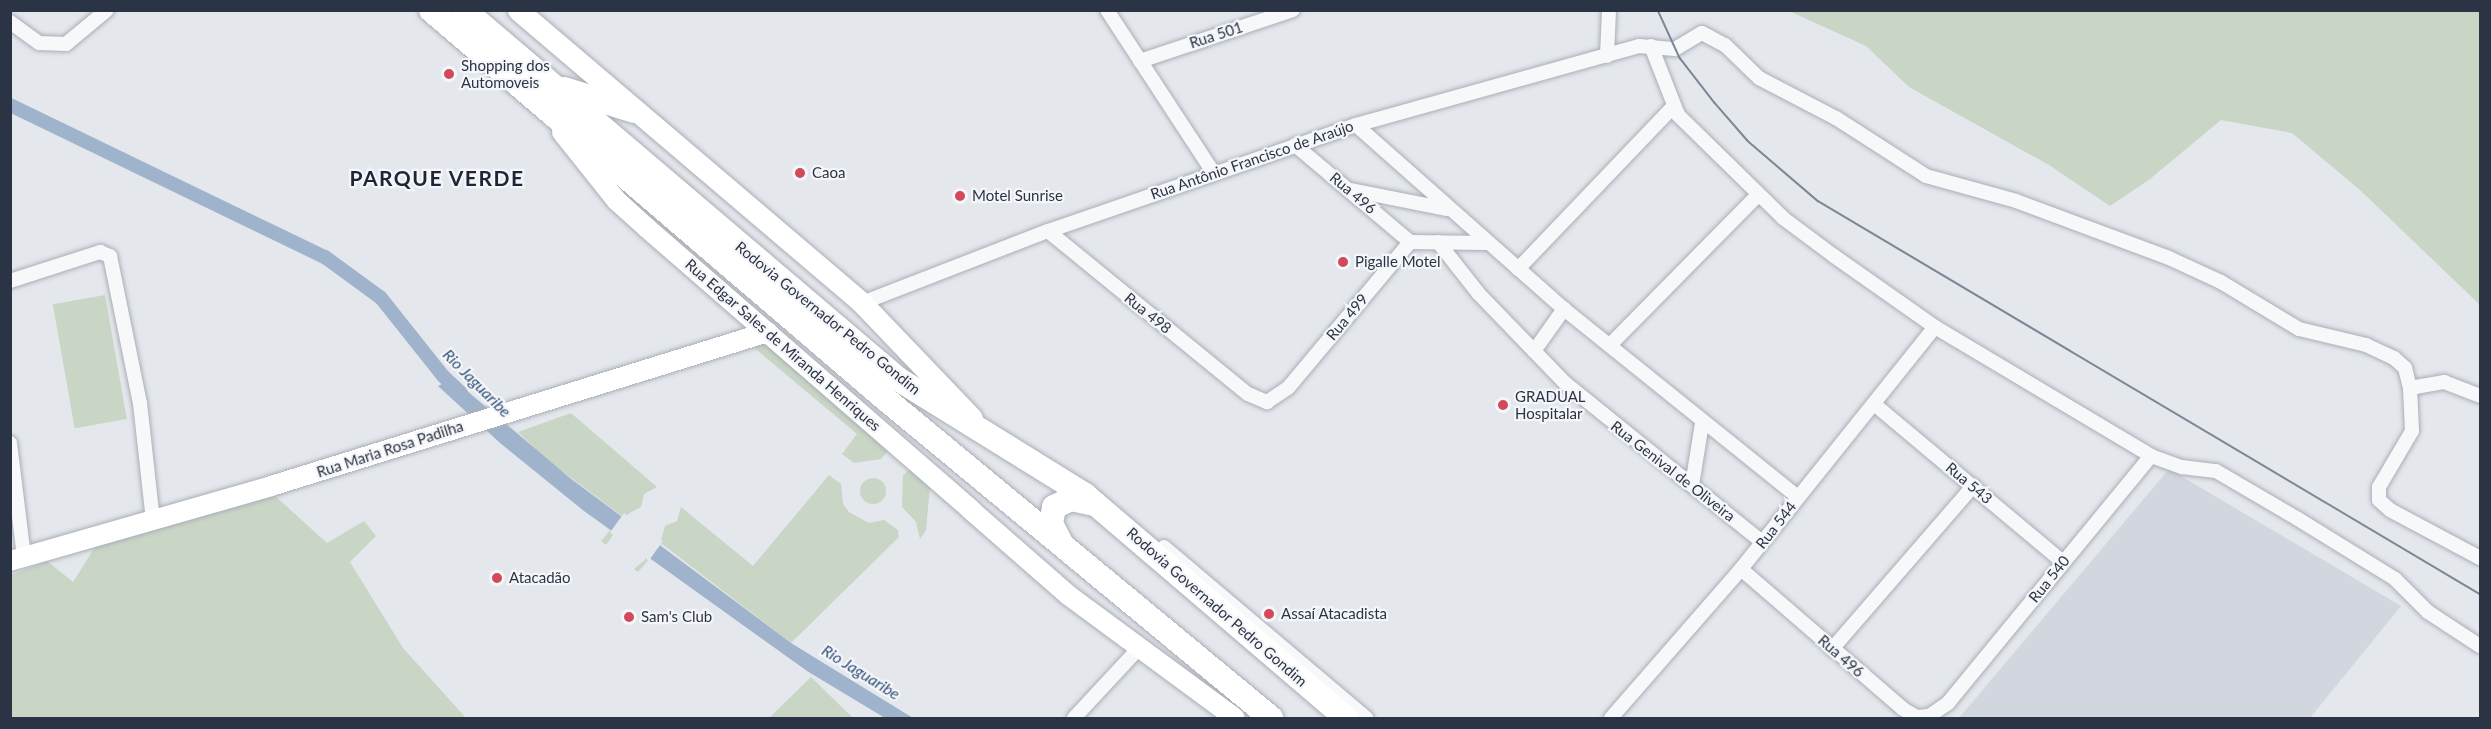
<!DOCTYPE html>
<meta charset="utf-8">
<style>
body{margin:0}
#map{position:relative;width:2491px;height:729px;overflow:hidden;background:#e4e7ec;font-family:Lato,sans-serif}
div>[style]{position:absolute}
.built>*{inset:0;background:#d2d6de}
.green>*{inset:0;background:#c9d6c5;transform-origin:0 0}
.round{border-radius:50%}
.water>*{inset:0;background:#9fb4cc}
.pier>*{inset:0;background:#e4e7ec;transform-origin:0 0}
.canal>*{height:14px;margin:-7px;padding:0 7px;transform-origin:7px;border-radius:7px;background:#9fb4cc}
.roads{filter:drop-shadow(0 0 2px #a9aeb7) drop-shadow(0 0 2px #a9aeb7)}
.street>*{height:14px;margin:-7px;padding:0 7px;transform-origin:7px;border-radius:7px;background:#f7f8fa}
.secondary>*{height:20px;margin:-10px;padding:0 10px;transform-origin:10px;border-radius:10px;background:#fff}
.primary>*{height:21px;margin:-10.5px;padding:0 10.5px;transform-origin:10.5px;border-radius:10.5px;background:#fff}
.highway>*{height:24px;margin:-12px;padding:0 12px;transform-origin:12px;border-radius:12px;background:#fff}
.tram>*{height:1.5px;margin:-0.75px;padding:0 0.75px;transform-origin:0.75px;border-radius:0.75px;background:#7d8696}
.dots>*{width:16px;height:16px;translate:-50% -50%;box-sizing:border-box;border:3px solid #f4f6f9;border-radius:50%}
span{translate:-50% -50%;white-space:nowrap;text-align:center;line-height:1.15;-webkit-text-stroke:4.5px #f4f6f9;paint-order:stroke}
.street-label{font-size:15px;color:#2b3445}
.poi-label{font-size:15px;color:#2b3445}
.left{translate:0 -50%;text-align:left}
.water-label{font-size:16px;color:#34527a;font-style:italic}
.district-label{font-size:21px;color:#1d2536;font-weight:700;letter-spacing:1.5px}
.frame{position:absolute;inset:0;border:12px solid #2b3445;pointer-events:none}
</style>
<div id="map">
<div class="built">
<div style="clip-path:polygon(2169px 469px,2401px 606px,2310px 718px,1959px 718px)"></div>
</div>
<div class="green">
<div style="clip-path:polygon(1789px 11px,2480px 11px,2480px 305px,2360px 190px,2292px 133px,2221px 120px,2150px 179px,2110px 206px,2049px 165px,1909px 87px,1866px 46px)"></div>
<div style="left:105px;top:295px;width:126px;height:53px;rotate:80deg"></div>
<div style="clip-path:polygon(763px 341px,854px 417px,860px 427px,888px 451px,881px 459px,854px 463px,842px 454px,857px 434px,752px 346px)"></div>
<div style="clip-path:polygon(571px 413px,657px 487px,644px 494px,641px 507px,628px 514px,606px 545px,601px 541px,622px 516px,546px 459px,518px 432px)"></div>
<div style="clip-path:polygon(911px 469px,930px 486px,926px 530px,920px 539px,916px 522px,902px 507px,903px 475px)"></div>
<div style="clip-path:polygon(829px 475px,841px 484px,843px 504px,849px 512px,869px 523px,884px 520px,898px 530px,899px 537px,791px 643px,662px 544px,638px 572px,634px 569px,645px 560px,645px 552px,661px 541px,665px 526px,677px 521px,681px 507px,753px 566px)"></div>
<div class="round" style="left:860px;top:478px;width:26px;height:26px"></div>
<div style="clip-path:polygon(273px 494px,327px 543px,364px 521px,376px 536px,350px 562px,403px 648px,466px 718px,11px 718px,11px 575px,47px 561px,73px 582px,95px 547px)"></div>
<div style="clip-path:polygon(811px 677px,853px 718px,769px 718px)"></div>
</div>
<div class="water">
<div style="clip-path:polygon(453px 379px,570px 478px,791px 643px,913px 718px,885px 718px,807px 671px,584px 511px,500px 443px,438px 386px)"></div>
</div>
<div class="pier">
<div style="left:624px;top:513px;width:48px;height:24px;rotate:36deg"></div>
</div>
<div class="canal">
<div style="left:10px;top:105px;width:350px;rotate:25.8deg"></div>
<div style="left:325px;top:257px;width:69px;rotate:36.2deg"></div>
<div style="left:381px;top:298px;width:100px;rotate:51.5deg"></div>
<div style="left:443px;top:376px;width:25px;rotate:43deg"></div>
</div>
<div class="roads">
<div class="street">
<div style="left:1107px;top:10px;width:194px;rotate:56.8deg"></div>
<div style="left:10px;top:22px;width:36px;rotate:36deg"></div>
<div style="left:39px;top:43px;width:27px;rotate:2deg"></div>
<div style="left:66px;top:44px;width:53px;rotate:-39.7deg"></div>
<div style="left:1651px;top:46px;width:74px;rotate:68.6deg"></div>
<div style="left:1678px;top:115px;width:147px;rotate:44.4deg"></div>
<div style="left:1783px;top:218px;width:64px;rotate:36.7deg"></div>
<div style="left:1834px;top:256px;width:123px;rotate:35.1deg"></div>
<div style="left:1935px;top:327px;width:252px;rotate:30.8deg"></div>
<div style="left:2151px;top:456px;width:33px;rotate:20deg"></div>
<div style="left:2182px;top:467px;width:34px;rotate:7deg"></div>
<div style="left:2216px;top:471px;width:95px;rotate:30.3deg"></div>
<div style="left:2298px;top:519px;width:114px;rotate:31.7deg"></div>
<div style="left:2395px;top:579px;width:47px;rotate:45deg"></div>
<div style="left:2428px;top:612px;width:62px;rotate:33.2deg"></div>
<div style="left:1607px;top:56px;width:46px;rotate:-87.5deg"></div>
<div style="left:1140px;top:61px;width:161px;rotate:-18.4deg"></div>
<div style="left:1356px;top:125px;width:278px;rotate:41.5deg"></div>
<div style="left:1564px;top:309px;width:300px;rotate:38.8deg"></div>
<div style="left:1295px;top:145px;width:150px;rotate:40.1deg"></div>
<div style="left:1351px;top:190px;width:98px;rotate:11.2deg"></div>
<div style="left:1048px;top:231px;width:258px;rotate:39.2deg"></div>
<div style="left:1248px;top:394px;width:21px;rotate:23deg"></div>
<div style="left:1267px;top:402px;width:25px;rotate:-34deg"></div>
<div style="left:1288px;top:388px;width:190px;rotate:-50.1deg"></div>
<div style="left:1410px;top:242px;width:76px;rotate:0.8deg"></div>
<div style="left:1438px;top:242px;width:66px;rotate:51.7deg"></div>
<div style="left:1479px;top:294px;width:124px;rotate:46deg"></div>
<div style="left:1565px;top:383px;width:253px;rotate:38.9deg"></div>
<div style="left:1518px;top:269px;width:224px;rotate:-46.3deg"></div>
<div style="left:10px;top:281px;width:95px;rotate:-17.9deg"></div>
<div style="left:100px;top:252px;width:11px;rotate:22deg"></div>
<div style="left:110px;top:256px;width:150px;rotate:78.5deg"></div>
<div style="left:140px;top:403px;width:119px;rotate:83.7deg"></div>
<div style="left:862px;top:303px;width:199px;rotate:-21.2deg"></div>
<div style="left:1048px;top:231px;width:326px;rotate:-19deg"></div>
<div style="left:1356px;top:125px;width:294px;rotate:-15.6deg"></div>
<div style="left:1639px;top:46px;width:36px;rotate:5deg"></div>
<div style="left:1675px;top:49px;width:31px;rotate:-31deg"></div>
<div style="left:1702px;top:33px;width:26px;rotate:28deg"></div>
<div style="left:1725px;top:45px;width:47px;rotate:44.1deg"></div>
<div style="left:1759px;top:78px;width:87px;rotate:27.5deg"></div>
<div style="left:1836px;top:118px;width:107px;rotate:32.8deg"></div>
<div style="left:1926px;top:176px;width:93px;rotate:15.5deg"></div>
<div style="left:2016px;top:201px;width:163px;rotate:20.4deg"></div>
<div style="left:2169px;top:258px;width:57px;rotate:24.8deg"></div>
<div style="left:2221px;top:282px;width:91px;rotate:31.1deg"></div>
<div style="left:2299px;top:329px;width:69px;rotate:13.4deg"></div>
<div style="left:2366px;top:345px;width:31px;rotate:25deg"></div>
<div style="left:2394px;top:358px;width:15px;rotate:42deg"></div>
<div style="left:2405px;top:368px;width:21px;rotate:76deg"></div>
<div style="left:2410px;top:388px;width:35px;rotate:-10deg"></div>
<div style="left:2444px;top:382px;width:39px;rotate:21deg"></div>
<div style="left:1610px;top:345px;width:211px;rotate:-45.4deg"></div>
<div style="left:1534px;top:351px;width:52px;rotate:-54.5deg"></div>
<div style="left:2410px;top:388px;width:43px;rotate:87.3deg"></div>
<div style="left:2412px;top:431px;width:65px;rotate:120.5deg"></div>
<div style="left:2379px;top:487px;width:13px;rotate:90deg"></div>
<div style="left:2379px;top:500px;width:15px;rotate:42deg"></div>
<div style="left:2390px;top:510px;width:102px;rotate:28.1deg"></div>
<div style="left:1874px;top:404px;width:246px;rotate:39.9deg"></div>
<div style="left:10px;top:443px;width:115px;rotate:83deg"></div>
<div style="left:1692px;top:485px;width:63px;rotate:-80.8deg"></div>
<div style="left:1164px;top:547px;width:265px;rotate:40.2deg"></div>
<div style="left:1741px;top:569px;width:214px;rotate:40.8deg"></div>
<div style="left:1903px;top:709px;width:16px;rotate:30deg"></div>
<div style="left:1917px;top:717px;width:12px;rotate:-5deg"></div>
<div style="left:1929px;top:716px;width:23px;rotate:-34deg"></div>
<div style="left:1948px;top:703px;width:320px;rotate:-50.6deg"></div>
<div style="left:1832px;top:649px;width:216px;rotate:-49.1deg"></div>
<div style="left:1074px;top:718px;width:98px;rotate:-47.1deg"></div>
<div style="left:1611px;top:718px;width:198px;rotate:-48.9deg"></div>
<div style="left:1741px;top:569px;width:310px;rotate:-51.3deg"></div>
</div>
<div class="secondary">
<div style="left:562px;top:132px;width:87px;rotate:51.5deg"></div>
<div style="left:616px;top:200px;width:42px;rotate:42.1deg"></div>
<div style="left:647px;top:228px;width:430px;rotate:41deg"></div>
<div style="left:971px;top:510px;width:129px;rotate:41.2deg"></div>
<div style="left:1068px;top:595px;width:207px;rotate:36.4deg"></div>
<div style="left:10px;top:561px;width:272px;rotate:-16deg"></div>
<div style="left:271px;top:486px;width:520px;rotate:-17.22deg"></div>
</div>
<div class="primary">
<div style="left:518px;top:10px;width:452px;rotate:40.4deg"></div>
<div style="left:862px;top:303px;width:159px;rotate:46.3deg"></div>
</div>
<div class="highway">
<div style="left:431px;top:10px;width:595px;rotate:40.57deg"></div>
<div style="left:883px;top:397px;width:504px;rotate:39.6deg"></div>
<div style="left:464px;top:10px;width:570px;rotate:40.37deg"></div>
<div style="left:898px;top:379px;width:220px;rotate:31.8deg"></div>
<div style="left:1085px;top:495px;width:343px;rotate:40.5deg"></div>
<div style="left:564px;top:89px;width:73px;rotate:17.4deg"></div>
<div style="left:1061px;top:543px;width:22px;rotate:-117deg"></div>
<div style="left:1051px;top:523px;width:16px;rotate:-79deg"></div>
<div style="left:1054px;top:507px;width:19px;rotate:-25deg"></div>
<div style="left:1071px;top:499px;width:25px;rotate:12deg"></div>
</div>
</div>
<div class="tram">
<div style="left:1658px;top:10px;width:53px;rotate:65.4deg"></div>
<div style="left:1680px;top:58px;width:57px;rotate:52.1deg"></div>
<div style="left:1715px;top:103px;width:50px;rotate:49deg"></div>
<div style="left:1748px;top:141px;width:92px;rotate:40.6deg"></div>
<div style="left:1818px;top:201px;width:770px;rotate:30.7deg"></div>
</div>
<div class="dots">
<div style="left:449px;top:74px;background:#d1495b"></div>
<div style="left:800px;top:173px;background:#d1495b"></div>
<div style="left:960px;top:196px;background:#d1495b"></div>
<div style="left:1343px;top:262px;background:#d1495b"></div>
<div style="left:1503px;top:405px;background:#d1495b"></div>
<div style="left:497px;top:578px;background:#d1495b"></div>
<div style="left:1269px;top:614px;background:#d1495b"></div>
<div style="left:629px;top:617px;background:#d1495b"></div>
</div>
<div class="street-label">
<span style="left:1216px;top:35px;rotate:-18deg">Rua 501</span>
<span style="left:1252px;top:160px;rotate:-19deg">Rua Antônio Francisco de Araújo</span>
<span style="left:1353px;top:193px;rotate:40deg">Rua 496</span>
<span style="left:1148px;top:313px;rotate:39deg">Rua 498</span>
<span style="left:1347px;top:317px;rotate:-50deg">Rua 499</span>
<span style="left:828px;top:318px;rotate:39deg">Rodovia Governador Pedro Gondim</span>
<span style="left:783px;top:345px;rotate:41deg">Rua Edgar Sales de Miranda Henriques</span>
<span style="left:390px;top:449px;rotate:-18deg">Rua Maria Rosa Padilha</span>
<span style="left:1673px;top:471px;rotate:38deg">Rua Genival de Oliveira</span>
<span style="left:1969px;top:483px;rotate:40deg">Rua 543</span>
<span style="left:1776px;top:525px;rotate:-52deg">Rua 544</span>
<span style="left:2049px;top:579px;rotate:-51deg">Rua 540</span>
<span style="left:1217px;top:607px;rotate:41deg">Rodovia Governador Pedro Gondim</span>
<span style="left:1841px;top:656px;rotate:41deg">Rua 496</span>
</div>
<div class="poi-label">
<span class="left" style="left:461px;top:74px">Shopping dos<br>Automoveis</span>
<span class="left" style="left:812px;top:173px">Caoa</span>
<span class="left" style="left:972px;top:196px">Motel Sunrise</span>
<span class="left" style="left:1355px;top:262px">Pigalle Motel</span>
<span class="left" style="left:1515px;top:405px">GRADUAL<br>Hospitalar</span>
<span class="left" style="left:509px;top:578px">Atacadão</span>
<span class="left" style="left:1281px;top:614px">Assaí Atacadista</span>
<span class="left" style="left:641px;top:617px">Sam's Club</span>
</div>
<div class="water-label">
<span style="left:477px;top:383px;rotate:45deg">Rio Jaguaribe</span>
<span style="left:861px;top:672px;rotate:32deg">Rio Jaguaribe</span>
</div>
<div class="district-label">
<span style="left:437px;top:178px">PARQUE VERDE</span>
</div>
<div class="frame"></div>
</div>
